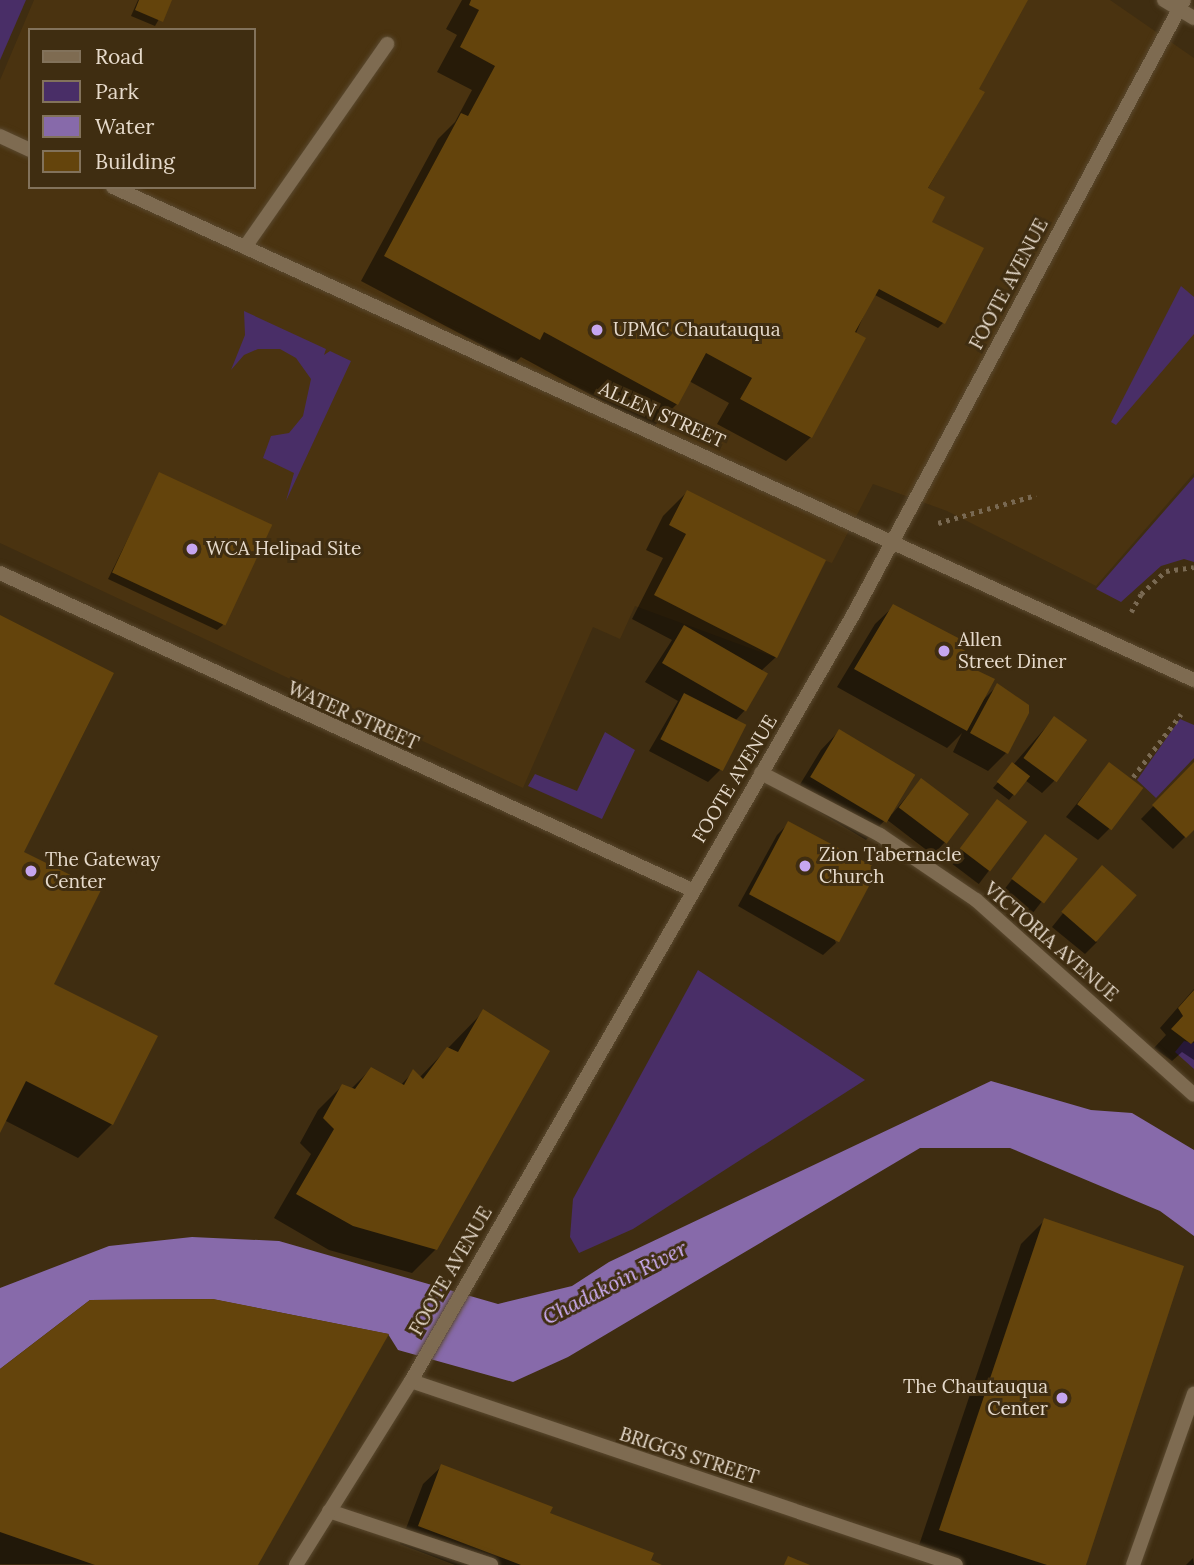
<!DOCTYPE html>
<style>
body{margin:0}
#map{position:relative;width:1194px;height:1565px;overflow:hidden;background:#3f2d11;font-family:Lora,serif}
div>[style]{position:absolute}
.built>*{inset:0;background:#4a3310}
.green>*{inset:0;background:#492e67}
.water>*{inset:0;background:#876aaa}
.shadow>*{inset:0;background:#0007;transform-origin:0 0}
.building>*{inset:0;background:#64440c;transform-origin:0 0}
.path>*{height:4.5px;margin-top:-2.25px;transform-origin:0;background:repeating-linear-gradient(90deg,#796952 0 3.5px,transparent 0 8.5px)}
.roads{filter:drop-shadow(0 0 2px #5a492f) drop-shadow(0 0 2px #5a492f)}
.service>*{height:14px;margin:-7px;padding:0 7px;transform-origin:7px;border-radius:7px;background:#7e6b51}
.minor>*{height:14px;margin:-7px;padding:0 7px;transform-origin:7px;border-radius:7px;background:#7e6b51}
.tertiary>*{height:14px;margin:-7px;padding:0 7px;transform-origin:7px;border-radius:7px;background:#7e6b51}
.dots>*{width:19px;height:19px;translate:-50% -50%;box-sizing:border-box;border:4px solid #3f2d11;border-radius:50%}
span{translate:-50% -50%;white-space:nowrap;text-align:center;line-height:1.15;-webkit-text-stroke:6px #3f2d11;paint-order:stroke}
.street-label{font-size:19px;color:#e6dacb}
.poi-label{font-size:19px;color:#e6dacb}
.left{translate:0 -50%;text-align:left}
.right{translate:-100% -50%;text-align:right}
.water-label{font-size:21px;color:#d0b1f8;font-style:italic}
.legend{position:absolute;left:28px;top:28px;width:228px;height:161px;box-sizing:border-box;background:#3f2d11;border:2px solid #82725b;margin:0;padding:9px 12px;list-style:none;font-size:21px;color:#e6dacb}
.legend li{display:flex;align-items:center;gap:14px;height:35px}
.legend b{width:35px;border:2px solid #82725b}
</style>
<div id="map">
<div class="built">
<div style="clip-path:polygon(evenodd,34px 0,1110px 0,1194px 58px,1194px 473px,1096px 586px,947px 511px,873px 484px,832px 563px,826px 561px,777px 658px,635px 606px,620px 639px,593px 627px,523px 788px,0 543px,0 80px,34px 0,30px 30px,254px 30px,254px 187px,30px 187px,30px 30px)"></div>
</div>
<div class="green">
<div style="clip-path:polygon(0 0,26px 0,0 60px)"></div>
<div style="clip-path:polygon(1181px 286px,1194px 297px,1194px 334px,1116px 425px,1111px 422px)"></div>
<div style="clip-path:polygon(244px 311px,326px 349px,324px 355px,330px 351px,351px 361px,286px 501px,294px 473px,263px 458px,271px 436px,289px 433px,303px 416px,311px 379px,296px 358px,280px 349px,258px 349px,244px 355px,231px 370px,245px 335px)"></div>
<div style="clip-path:polygon(1194px 477px,1194px 562px,1184px 559px,1161px 566px,1121px 602px,1096px 589px)"></div>
<div style="clip-path:polygon(1180px 719px,1194px 725px,1194px 758px,1156px 798px,1137px 780px)"></div>
<div style="clip-path:polygon(605px 732px,635px 750px,602px 819px,528px 786px,535px 774px,577px 791px)"></div>
<div style="clip-path:polygon(698px 970px,865px 1080px,633px 1229px,579px 1253px,570px 1237px,573px 1199px)"></div>
<div style="clip-path:polygon(1184px 1041px,1194px 1043px,1194px 1069px,1175px 1052px)"></div>
</div>
<div class="water">
<div style="clip-path:polygon(991px 1081px,1091px 1110px,1132px 1113px,1194px 1150px,1194px 1236px,1160px 1211px,1010px 1148px,920px 1148px,568px 1357px,513px 1382px,398px 1350px,388px 1334px,212px 1299px,90px 1300px,0 1369px,0 1288px,109px 1246px,192px 1237px,279px 1241px,498px 1304px,572px 1286px,609px 1262px)"></div>
</div>
<div class="shadow">
<div style="clip-path:polygon(138px 0,170px 0,155px 26px,131px 16px)"></div>
<div style="clip-path:polygon(462px 0,1026px 0,977px 89px,983px 93px,927px 190px,943px 323px,938px 328px,873px 294px,811px 437px,786px 461px,717px 424px,729px 403px,689px 381px,677px 404px,652px 428px,521px 357px,515px 363px,361px 281px,438px 139px,455px 122px,472px 90px,437px 72px,457px 35px,446px 29px)"></div>
<div style="clip-path:polygon(160px 474px,223px 625px,217px 630px,108px 579px)"></div>
<div style="clip-path:polygon(687px 492px,776px 657px,761px 671px,745px 710px,735px 721px,720px 770px,708px 782px,649px 751px,678px 701px,645px 682px,672px 640px,632px 619px,663px 558px,646px 550px,663px 516px)"></div>
<div style="clip-path:polygon(894px 606px,973px 670px,984px 699px,998px 685px,1006px 753px,988px 771px,953px 752px,962px 733px,947px 748px,837px 687px,875px 624px)"></div>
<div style="clip-path:polygon(0 617px,22px 852px,51px 984px,112px 1124px,78px 1158px,4px 1120px,0 1129px)"></div>
<div style="clip-path:polygon(1054px 718px,1054px 781px,1042px 793px,1025px 780px,1009px 800px,993px 788px)"></div>
<div style="clip-path:polygon(839px 731px,892px 814px,921px 780px,945px 842px,933px 855px,886px 819px,866px 840px,793px 796px,821px 750px)"></div>
<div style="clip-path:polygon(1109px 764px,1110px 828px,1098px 840px,1066px 817px)"></div>
<div style="clip-path:polygon(1194px 764px,1194px 828px,1173px 849px,1141px 819px)"></div>
<div style="left:998px;top:802px;width:34px;height:77px;rotate:37deg"></div>
<div style="clip-path:polygon(789px 823px,836px 943px,823px 955px,738px 906px,777px 835px)"></div>
<div style="left:1046px;top:836px;width:37px;height:72px;rotate:38deg"></div>
<div style="clip-path:polygon(1090px 880px,1097px 942px,1085px 954px,1052px 927px)"></div>
<div style="clip-path:polygon(1194px 989px,1194px 1060px,1182px 1052px,1172px 1061px,1154px 1048px,1166px 1035px,1160px 1028px)"></div>
<div style="clip-path:polygon(484px 1011px,436px 1249px,412px 1273px,329px 1250px,274px 1218px,311px 1154px,300px 1143px,318px 1110px,342px 1086px,351px 1089px,371px 1069px,401px 1085px,413px 1072px,419px 1078px)"></div>
<div style="clip-path:polygon(1045px 1220px,1084px 1565px,949px 1565px,916px 1554px,1021px 1244px)"></div>
<div style="clip-path:polygon(0 1371px,256px 1565px,0 1564px)"></div>
<div style="clip-path:polygon(442px 1466px,649px 1561px,658px 1565px,455px 1565px,400px 1544px,423px 1484px)"></div>
<div style="clip-path:polygon(1193px 1558px,1194px 1565px,1186px 1565px)"></div>
</div>
<div class="building">
<div style="clip-path:polygon(139px 0,172px 0,163px 22px,135px 10px)"></div>
<div style="clip-path:polygon(471px 0,1028px 0,979px 89px,985px 92px,928px 188px,945px 197px,932px 222px,984px 248px,945px 324px,879px 289px,855px 332px,866px 338px,812px 438px,740px 399px,752px 378px,706px 353px,678px 405px,544px 332px,540px 340px,384px 256px,461px 113px,468px 116px,495px 66px,460px 47px,479px 10px,469px 5px)"></div>
<div style="left:159px;top:472px;width:125px;height:111px;rotate:25deg"></div>
<div style="clip-path:polygon(687px 490px,826px 560px,777px 658px,654px 595px,686px 534px,669px 525px)"></div>
<div style="clip-path:polygon(893px 604px,964px 641px,962px 649px,974px 656px,974px 669px,995px 679px,967px 731px,854px 669px)"></div>
<div style="clip-path:polygon(0 615px,114px 673px,24px 852px,101px 890px,54px 984px,158px 1036px,113px 1125px,26px 1081px,0 1133px)"></div>
<div style="left:684px;top:625px;width:97px;height:44px;rotate:30deg"></div>
<div style="clip-path:polygon(997px 683px,1029px 705px,1029px 713px,1008px 754px,970px 733px)"></div>
<div style="left:684px;top:693px;width:70px;height:52px;rotate:27deg"></div>
<div style="left:1054px;top:716px;width:41px;height:52px;rotate:36deg"></div>
<div style="left:839px;top:729px;width:89px;height:56px;rotate:31deg"></div>
<div style="left:1012px;top:762px;width:23px;height:25px;rotate:38deg"></div>
<div style="left:1109px;top:762px;width:43px;height:53px;rotate:37deg"></div>
<div style="clip-path:polygon(1194px 762px,1194px 830px,1186px 838px,1152px 805px)"></div>
<div style="left:921px;top:778px;width:60px;height:37px;rotate:37deg"></div>
<div style="left:997px;top:799px;width:38px;height:62px;rotate:37deg"></div>
<div style="left:788px;top:821px;width:102px;height:83px;rotate:28deg"></div>
<div style="left:1045px;top:834px;width:41px;height:56px;rotate:37deg"></div>
<div style="left:1102px;top:865px;width:46px;height:62px;rotate:41deg"></div>
<div style="clip-path:polygon(1194px 990px,1194px 1041px,1191px 1044px,1171px 1029px,1183px 1016px,1178px 1008px)"></div>
<div style="clip-path:polygon(483px 1009px,550px 1051px,437px 1250px,353px 1226px,296px 1194px,334px 1129px,323px 1118px,342px 1084px,355px 1089px,371px 1067px,404px 1085px,413px 1069px,423px 1079px,447px 1047px,458px 1052px)"></div>
<div style="clip-path:polygon(1044px 1218px,1184px 1266px,1086px 1565px,1047px 1565px,939px 1530px)"></div>
<div style="clip-path:polygon(213px 1299px,389px 1334px,258px 1565px,95px 1565px,0 1532px,0 1369px,90px 1300px)"></div>
<div style="clip-path:polygon(441px 1464px,553px 1507px,550px 1513px,654px 1553px,651px 1560px,662px 1565px,521px 1565px,418px 1526px)"></div>
<div style="clip-path:polygon(788px 1556px,810px 1565px,784px 1565px)"></div>
</div>
<div class="path">
<div style="left:938px;top:523px;width:102px;rotate:-15.9deg"></div>
<div style="left:1131px;top:612px;width:21px;rotate:-61deg"></div>
<div style="left:1141px;top:594px;width:34px;rotate:-43deg"></div>
<div style="left:1166px;top:571px;width:28px;rotate:-8deg"></div>
<div style="left:1133px;top:777px;width:79px;rotate:-52.7deg"></div>
</div>
<div class="roads">
<div class="service">
<div style="left:329px;top:1511px;width:171px;rotate:18.4deg"></div>
</div>
<div class="minor">
<div style="left:1164px;top:0;width:35px;rotate:31deg"></div>
<div style="left:245px;top:247px;width:248px;rotate:-55deg"></div>
<div style="left:0;top:573px;width:761px;rotate:24.61deg"></div>
<div style="left:761px;top:773px;width:134px;rotate:27.5deg"></div>
<div style="left:880px;top:835px;width:116px;rotate:34.1deg"></div>
<div style="left:976px;top:900px;width:292px;rotate:41.8deg"></div>
<div style="left:411px;top:1381px;width:575px;rotate:18.66deg"></div>
<div style="left:1133px;top:1565px;width:182px;rotate:-70.4deg"></div>
</div>
<div class="tertiary">
<div style="left:0;top:136px;width:33px;rotate:25deg"></div>
<div style="left:113px;top:187px;width:1188px;rotate:24.52deg"></div>
<div style="left:296px;top:1565px;width:217px;rotate:-58deg"></div>
<div style="left:411px;top:1381px;width:884px;rotate:-60.01deg"></div>
<div style="left:853px;top:615px;width:698px;rotate:-61.71deg"></div>
</div>
</div>
<div class="dots">
<div style="left:597px;top:330px;background:#c6a6f0"></div>
<div style="left:192px;top:549px;background:#c6a6f0"></div>
<div style="left:944px;top:651px;background:#c6a6f0"></div>
<div style="left:805px;top:866px;background:#c6a6f0"></div>
<div style="left:31px;top:871px;background:#c6a6f0"></div>
<div style="left:1062px;top:1398px;background:#c6a6f0"></div>
</div>
<div class="street-label">
<span style="left:1009px;top:284px;rotate:-62deg">FOOTE AVENUE</span>
<span style="left:662px;top:415px;rotate:24deg">ALLEN STREET</span>
<span style="left:353px;top:716px;rotate:24deg">WATER STREET</span>
<span style="left:735px;top:779px;rotate:-59deg">FOOTE AVENUE</span>
<span style="left:1051px;top:942px;rotate:41deg">VICTORIA AVENUE</span>
<span style="left:451px;top:1271px;rotate:-60deg">FOOTE AVENUE</span>
<span style="left:689px;top:1456px;rotate:18deg">BRIGGS STREET</span>
</div>
<div class="poi-label">
<span class="left" style="left:613px;top:330px">UPMC Chautauqua</span>
<span class="left" style="left:206px;top:549px">WCA Helipad Site</span>
<span class="left" style="left:958px;top:651px">Allen<br>Street Diner</span>
<span class="left" style="left:819px;top:866px">Zion Tabernacle<br>Church</span>
<span class="left" style="left:45px;top:871px">The Gateway<br>Center</span>
<span class="right" style="left:1048px;top:1398px">The Chautauqua<br>Center</span>
</div>
<div class="water-label">
<span style="left:615px;top:1283px;rotate:-27deg">Chadakoin River</span>
</div>
<ul class="legend">
<li><b style="height:9px;background:#7e6b51"></b>Road</li>
<li><b style="height:19px;background:#492e67"></b>Park</li>
<li><b style="height:19px;background:#876aaa"></b>Water</li>
<li><b style="height:19px;background:#64440c"></b>Building</li>
</ul>
</div>
